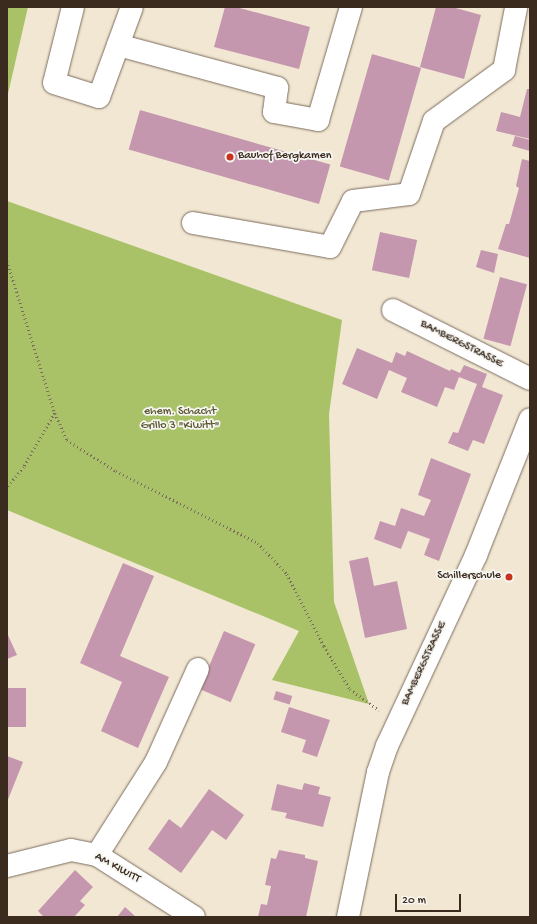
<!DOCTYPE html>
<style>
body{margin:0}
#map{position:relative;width:537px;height:924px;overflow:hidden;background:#f2e7d3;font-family:"Gochi Hand",sans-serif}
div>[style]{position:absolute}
.green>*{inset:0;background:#a9c267}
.building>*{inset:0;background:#c597af;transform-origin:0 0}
.path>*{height:2.5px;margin-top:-1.25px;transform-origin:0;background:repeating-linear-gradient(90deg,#7b6c5d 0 1px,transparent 0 4px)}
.roads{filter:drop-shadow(0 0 1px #7b6c5d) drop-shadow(0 0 1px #7b6c5d)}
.minor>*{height:22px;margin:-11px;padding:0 11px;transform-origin:11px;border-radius:11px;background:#fff}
.dots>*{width:11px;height:11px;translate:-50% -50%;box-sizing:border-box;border:2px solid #f6f6f2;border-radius:50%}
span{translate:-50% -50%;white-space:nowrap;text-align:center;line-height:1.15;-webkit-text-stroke:3.5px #f6f6f2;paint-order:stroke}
.poi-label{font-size:12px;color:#3b2a1e}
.left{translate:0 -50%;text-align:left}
.right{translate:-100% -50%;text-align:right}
.street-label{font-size:12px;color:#3b2a1e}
.park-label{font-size:12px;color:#5c5834}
.frame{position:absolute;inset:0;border:8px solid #3b2a1e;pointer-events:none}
.scale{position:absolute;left:395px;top:894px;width:66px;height:18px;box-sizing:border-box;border:2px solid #3b2a1e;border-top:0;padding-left:5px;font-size:12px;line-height:14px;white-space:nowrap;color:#3b2a1e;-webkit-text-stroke:3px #f6f6f2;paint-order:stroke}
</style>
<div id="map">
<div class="green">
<div style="clip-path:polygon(7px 7px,28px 7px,7px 98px)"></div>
<div style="clip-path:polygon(7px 201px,342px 320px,329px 414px,334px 602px,369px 704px,272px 680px,299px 631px,7px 510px)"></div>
</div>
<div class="building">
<div style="clip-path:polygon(225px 7px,236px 7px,310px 27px,299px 69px,214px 47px)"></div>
<div style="clip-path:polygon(436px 7px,452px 7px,481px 15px,464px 79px,420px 67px)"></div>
<div style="left:372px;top:54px;width:51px;height:117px;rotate:16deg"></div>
<div style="clip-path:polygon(527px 89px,530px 89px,530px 139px,496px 131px,501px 112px,520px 117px)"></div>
<div style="left:140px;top:110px;width:198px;height:41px;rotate:16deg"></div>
<div style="clip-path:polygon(515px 136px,530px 140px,530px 151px,512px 146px)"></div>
<div style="clip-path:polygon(522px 159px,530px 161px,530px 258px,498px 249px,506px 224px,509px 224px,519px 188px,516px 186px)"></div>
<div style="left:380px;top:232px;width:38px;height:39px;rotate:12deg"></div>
<div style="clip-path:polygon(481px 250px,498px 254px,494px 273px,476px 267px)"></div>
<div style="left:500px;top:277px;width:28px;height:64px;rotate:15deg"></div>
<div style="clip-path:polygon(357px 348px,392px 363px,396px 352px,405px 356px,407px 351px,450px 371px,451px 369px,460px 373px,464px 365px,487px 374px,482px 387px,503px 395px,484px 444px,473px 440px,468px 451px,448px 443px,453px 432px,458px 433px,477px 384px,459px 377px,454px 390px,445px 387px,437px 407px,401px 392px,407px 378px,389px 370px,377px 399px,342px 384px)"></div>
<div style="clip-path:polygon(431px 458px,471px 474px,439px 561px,424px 555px,430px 539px,408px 531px,401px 549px,374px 539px,380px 521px,395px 526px,401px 508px,424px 516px,431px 500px,418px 495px)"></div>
<div style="clip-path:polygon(368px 557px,374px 586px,397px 581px,407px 629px,365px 638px,349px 561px)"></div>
<div style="clip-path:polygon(123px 563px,154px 576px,120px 656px,169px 677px,138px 748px,101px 731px,122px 682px,80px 663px)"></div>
<div style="left:224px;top:631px;width:34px;height:63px;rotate:23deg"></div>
<div style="clip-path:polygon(7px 633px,17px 655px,7px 659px)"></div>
<div style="left:7px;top:688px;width:19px;height:39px"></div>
<div style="left:276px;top:691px;width:17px;height:9px;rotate:17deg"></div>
<div style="clip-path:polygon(289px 707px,330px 720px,317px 757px,302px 752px,306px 740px,281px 732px)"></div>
<div style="clip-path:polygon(7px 756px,23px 762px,7px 802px)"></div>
<div style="clip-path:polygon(304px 783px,320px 787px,318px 794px,331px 797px,323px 827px,285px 818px,287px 813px,271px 810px,277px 784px,302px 790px)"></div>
<div style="clip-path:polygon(209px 789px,244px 815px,226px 840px,212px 830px,181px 873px,148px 849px,169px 819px,181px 828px)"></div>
<div style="clip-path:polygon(279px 850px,305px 855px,305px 858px,318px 861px,306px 917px,258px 917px,261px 904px,267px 905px,271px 886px,265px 885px,271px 858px,276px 859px)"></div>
<div style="clip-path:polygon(75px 870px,93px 887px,80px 901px,85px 905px,74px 917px,44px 917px,38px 911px)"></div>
<div style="clip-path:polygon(125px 907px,136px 917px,117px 917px)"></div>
</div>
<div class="path">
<div style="left:7px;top:261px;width:159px;rotate:72.5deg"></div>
<div style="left:55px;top:413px;width:62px;rotate:119.9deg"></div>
<div style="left:24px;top:467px;width:26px;rotate:130deg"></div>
<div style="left:55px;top:413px;width:30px;rotate:66deg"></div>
<div style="left:67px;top:440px;width:58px;rotate:32.3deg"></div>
<div style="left:116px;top:471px;width:159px;rotate:26.9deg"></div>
<div style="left:258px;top:543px;width:42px;rotate:46.9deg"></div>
<div style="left:287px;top:574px;width:81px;rotate:62.8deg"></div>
<div style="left:324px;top:646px;width:50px;rotate:58.8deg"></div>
<div style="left:350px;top:689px;width:36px;rotate:36deg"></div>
</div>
<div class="roads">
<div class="minor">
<div style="left:73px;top:7px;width:78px;rotate:104deg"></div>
<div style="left:54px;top:83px;width:47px;rotate:17.3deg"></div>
<div style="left:99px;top:97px;width:96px;rotate:-69.9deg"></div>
<div style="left:118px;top:45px;width:165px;rotate:15.1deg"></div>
<div style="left:277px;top:88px;width:24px;rotate:97deg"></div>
<div style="left:274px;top:112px;width:45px;rotate:10.3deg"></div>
<div style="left:318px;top:120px;width:118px;rotate:-73.7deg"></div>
<div style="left:193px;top:223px;width:139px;rotate:9.9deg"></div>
<div style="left:330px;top:247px;width:51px;rotate:-63.4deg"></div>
<div style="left:353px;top:201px;width:56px;rotate:-7.1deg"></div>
<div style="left:409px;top:194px;width:77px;rotate:-71.1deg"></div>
<div style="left:434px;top:121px;width:87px;rotate:-36.1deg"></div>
<div style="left:504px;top:70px;width:63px;rotate:-79deg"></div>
<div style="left:393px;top:310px;width:153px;rotate:26.7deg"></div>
<div style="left:97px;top:855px;width:110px;rotate:-57.6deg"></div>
<div style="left:156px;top:762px;width:102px;rotate:-65.7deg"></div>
<div style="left:7px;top:866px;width:66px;rotate:-14deg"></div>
<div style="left:71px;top:850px;width:26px;rotate:11deg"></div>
<div style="left:97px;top:855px;width:115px;rotate:32.6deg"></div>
<div style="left:348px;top:917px;width:148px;rotate:-78.3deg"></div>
<div style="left:378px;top:772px;width:28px;rotate:-71deg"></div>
<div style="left:387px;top:746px;width:211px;rotate:-65deg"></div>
<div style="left:476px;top:555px;width:146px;rotate:-68.3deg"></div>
</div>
</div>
<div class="dots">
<div style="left:230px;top:157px;background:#c8321e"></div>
<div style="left:509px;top:577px;background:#c8321e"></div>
</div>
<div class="poi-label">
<span class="left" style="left:238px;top:157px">Bauhof Bergkamen</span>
<span class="right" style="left:501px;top:577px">Schillerschule</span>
</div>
<div class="street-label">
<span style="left:461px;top:345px;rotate:27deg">BAMBERGSTRASSE</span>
<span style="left:425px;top:664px;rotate:-65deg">BAMBERGSTRASSE</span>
<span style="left:117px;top:869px;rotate:29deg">AM KIWITT</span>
</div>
<div class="park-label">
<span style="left:180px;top:420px">ehem. Schacht<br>Grillo 3 "Kiwitt"</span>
</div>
<div class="frame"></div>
<div class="scale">20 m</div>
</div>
